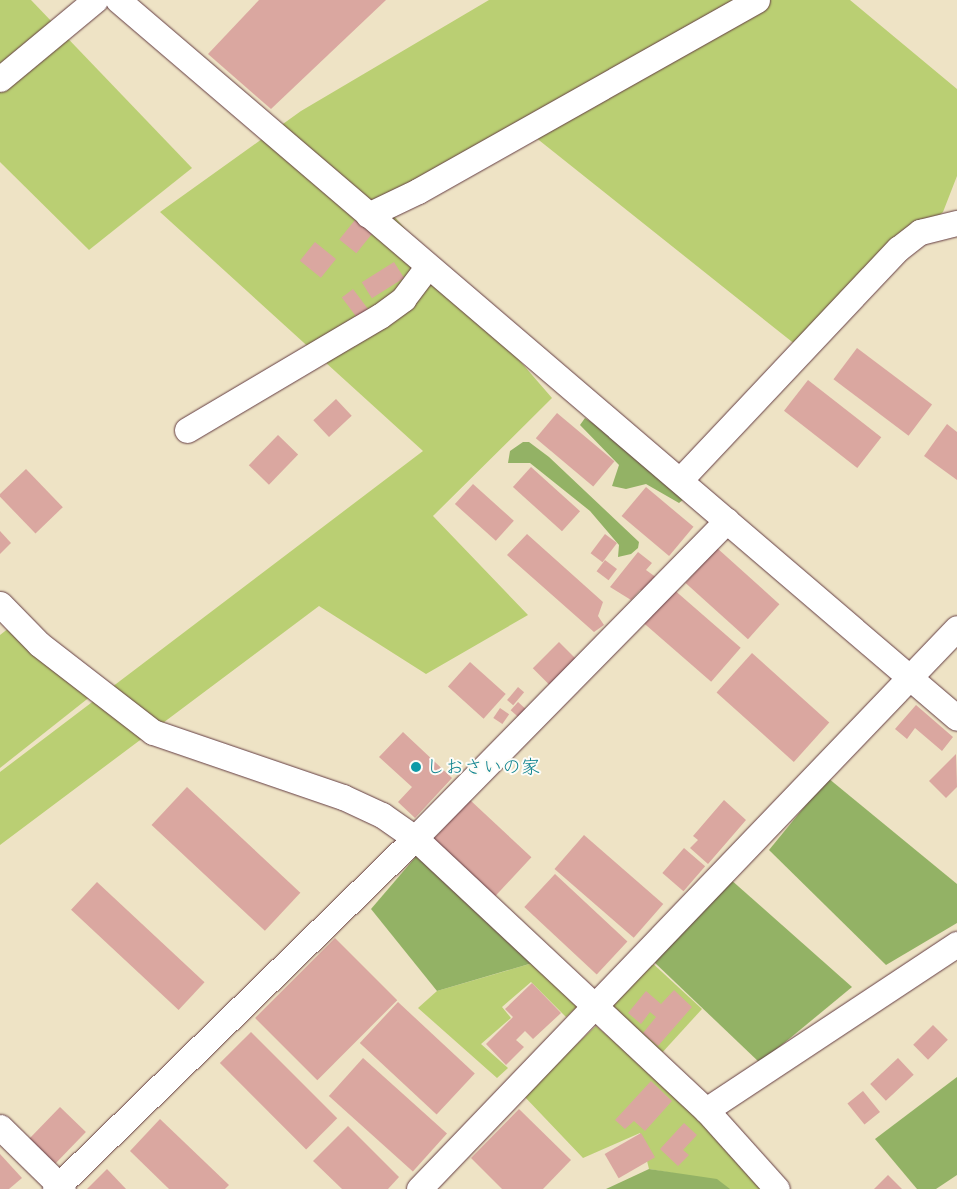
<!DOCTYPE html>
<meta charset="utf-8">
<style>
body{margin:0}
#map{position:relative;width:957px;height:1189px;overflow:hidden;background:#eee3c5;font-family:Itim,"Klee One",sans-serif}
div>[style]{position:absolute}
.green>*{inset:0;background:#bacf73}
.forest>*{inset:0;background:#93b265}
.building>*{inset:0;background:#daa7a0;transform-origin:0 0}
.roads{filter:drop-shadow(0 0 1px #633c42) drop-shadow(0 0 1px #633c42)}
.minor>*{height:25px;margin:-12.5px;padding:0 12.5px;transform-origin:12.5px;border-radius:12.5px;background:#fff}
.dots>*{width:14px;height:14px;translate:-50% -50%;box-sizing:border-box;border:2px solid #fdfcf7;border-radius:50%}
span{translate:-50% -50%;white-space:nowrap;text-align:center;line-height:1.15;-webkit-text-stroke:4px #fdfcf7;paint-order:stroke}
.culture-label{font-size:19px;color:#0d838f}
.left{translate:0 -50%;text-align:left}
</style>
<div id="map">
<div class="green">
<div style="clip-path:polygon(0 0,31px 0,192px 168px,89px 250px,0 162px)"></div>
<div style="clip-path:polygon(489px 0,850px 0,957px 89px,957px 176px,943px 212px,796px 345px,530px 133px,381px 201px,552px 398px,433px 516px,528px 615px,426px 674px,319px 606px,0 845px,0 772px,423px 451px,160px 212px,301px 111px)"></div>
<div style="clip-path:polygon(9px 628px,91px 696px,0 768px,0 635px)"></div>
<div style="clip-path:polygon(649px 960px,702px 1009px,660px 1055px,612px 1006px,611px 1000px)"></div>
<div style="clip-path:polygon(533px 963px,577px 1007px,566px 1017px,531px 982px,502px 1007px,511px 1018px,481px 1044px,508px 1068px,497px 1078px,418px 1008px,437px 991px)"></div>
<div style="clip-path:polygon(596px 1026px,695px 1110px,772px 1189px,728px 1189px,719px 1181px,649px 1169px,640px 1133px,583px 1158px,523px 1095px)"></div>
</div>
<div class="forest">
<div style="clip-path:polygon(585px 418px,605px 431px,684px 499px,679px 503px,646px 484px,626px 489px,612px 486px,619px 465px,580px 425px)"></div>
<div style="clip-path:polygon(523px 442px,529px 442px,549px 457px,639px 542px,638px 548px,631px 554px,618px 557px,619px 545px,590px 511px,530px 463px,508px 463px,510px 451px)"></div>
<div style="clip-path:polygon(828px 778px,957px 884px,957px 923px,886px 965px,769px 850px)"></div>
<div style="clip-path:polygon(419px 853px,536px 962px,437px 991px,371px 909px)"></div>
<div style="clip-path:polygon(730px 879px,852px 987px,760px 1063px,653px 961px)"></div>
<div style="clip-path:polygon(957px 1077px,957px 1175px,936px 1189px,917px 1189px,875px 1139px)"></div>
<div style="clip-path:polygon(649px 1169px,717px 1179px,730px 1189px,606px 1189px)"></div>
</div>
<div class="building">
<div style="clip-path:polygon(259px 0,386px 0,271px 109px,208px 54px)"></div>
<div style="left:355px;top:220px;width:22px;height:25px;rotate:39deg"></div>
<div style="left:315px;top:242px;width:27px;height:24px;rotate:39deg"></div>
<div style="left:394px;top:262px;width:19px;height:38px;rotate:58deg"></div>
<div style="left:353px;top:289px;width:25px;height:14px;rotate:53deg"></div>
<div style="left:857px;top:348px;width:94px;height:39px;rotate:37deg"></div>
<div style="left:808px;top:380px;width:93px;height:39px;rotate:38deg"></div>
<div style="left:336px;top:399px;width:23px;height:31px;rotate:47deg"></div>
<div style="left:557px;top:413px;width:75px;height:33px;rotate:40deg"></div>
<div style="clip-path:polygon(947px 424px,957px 432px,957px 480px,924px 456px)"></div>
<div style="left:278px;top:435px;width:28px;height:42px;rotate:44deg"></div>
<div style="left:531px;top:467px;width:66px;height:27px;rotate:42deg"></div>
<div style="left:26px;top:469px;width:53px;height:38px;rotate:46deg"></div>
<div style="left:473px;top:484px;width:55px;height:27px;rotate:42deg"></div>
<div style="left:646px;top:487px;width:62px;height:38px;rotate:40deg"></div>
<div style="clip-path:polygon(0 531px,11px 543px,0 554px)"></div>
<div style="clip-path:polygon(527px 534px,603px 602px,598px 616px,604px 625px,594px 632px,507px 555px)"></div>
<div style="left:605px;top:534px;width:15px;height:24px;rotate:37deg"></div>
<div style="left:717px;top:548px;width:84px;height:47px;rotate:42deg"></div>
<div style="clip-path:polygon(638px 552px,652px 563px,646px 570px,657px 578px,645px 592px,640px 590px,631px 600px,610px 587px)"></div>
<div style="left:605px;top:560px;width:15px;height:14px;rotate:37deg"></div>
<div style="left:672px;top:588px;width:91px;height:45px;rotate:41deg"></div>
<div style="left:559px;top:642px;width:24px;height:37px;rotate:45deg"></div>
<div style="left:752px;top:653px;width:104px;height:53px;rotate:42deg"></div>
<div style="left:470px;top:662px;width:48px;height:33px;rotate:42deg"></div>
<div style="left:518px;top:687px;width:8px;height:17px;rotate:40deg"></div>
<div style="left:518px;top:702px;width:13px;height:11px;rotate:42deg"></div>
<div style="clip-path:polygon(916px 705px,953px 737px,942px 751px,915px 728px,907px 739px,895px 729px)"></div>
<div style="left:500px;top:708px;width:11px;height:12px;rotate:34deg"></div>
<div style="clip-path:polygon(403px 732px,452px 778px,415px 818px,398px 802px,412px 787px,379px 757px)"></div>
<div style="clip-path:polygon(956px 754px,957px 787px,946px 798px,929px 781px)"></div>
<div style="left:187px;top:787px;width:155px;height:52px;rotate:43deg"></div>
<div style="left:470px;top:800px;width:84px;height:56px;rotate:43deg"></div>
<div style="clip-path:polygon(724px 800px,746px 820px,708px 864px,690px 848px,698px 840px,693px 836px)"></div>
<div style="left:584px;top:835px;width:105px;height:45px;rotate:41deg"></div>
<div style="left:684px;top:848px;width:28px;height:33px;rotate:41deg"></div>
<div style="left:555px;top:874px;width:99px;height:45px;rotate:43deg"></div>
<div style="left:97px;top:882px;width:147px;height:38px;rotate:43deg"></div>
<div style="left:335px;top:938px;width:88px;height:113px;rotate:45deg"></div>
<div style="clip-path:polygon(532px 983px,561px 1013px,533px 1039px,525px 1031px,516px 1040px,524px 1047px,506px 1065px,486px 1044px,513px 1017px,505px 1009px)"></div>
<div style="clip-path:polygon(674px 990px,692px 1007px,658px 1046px,643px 1033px,656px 1017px,650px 1012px,641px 1024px,628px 1013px,646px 991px,661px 1004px)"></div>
<div style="left:398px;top:1002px;width:105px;height:56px;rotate:43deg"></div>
<div style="left:933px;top:1025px;width:21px;height:28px;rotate:45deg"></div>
<div style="left:251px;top:1032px;width:122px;height:44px;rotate:45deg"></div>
<div style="left:363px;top:1058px;width:113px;height:51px;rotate:42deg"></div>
<div style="left:898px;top:1058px;width:23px;height:38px;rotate:47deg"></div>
<div style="clip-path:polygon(651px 1081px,672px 1101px,645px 1131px,634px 1121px,625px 1129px,615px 1120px)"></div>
<div style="left:863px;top:1091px;width:27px;height:20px;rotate:51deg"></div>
<div style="left:60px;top:1107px;width:36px;height:54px;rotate:44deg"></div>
<div style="clip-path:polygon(519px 1109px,571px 1160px,543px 1189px,502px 1189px,471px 1158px)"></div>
<div style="clip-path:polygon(160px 1119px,229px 1185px,225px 1189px,169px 1189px,130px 1151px)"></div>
<div style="clip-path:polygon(684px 1123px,697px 1135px,683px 1150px,689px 1155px,678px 1166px,660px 1149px)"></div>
<div style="clip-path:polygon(348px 1126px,399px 1177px,388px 1189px,342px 1189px,313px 1161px)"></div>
<div style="left:641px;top:1133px;width:28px;height:42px;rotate:60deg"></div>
<div style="clip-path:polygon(0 1154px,22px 1178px,9px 1189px,0 1189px)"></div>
<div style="clip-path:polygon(107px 1169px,126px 1189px,87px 1189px)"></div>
<div style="clip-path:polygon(888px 1175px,902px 1189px,874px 1189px)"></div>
</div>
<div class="roads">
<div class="minor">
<div style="left:118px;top:0;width:1104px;rotate:40.56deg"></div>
<div style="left:0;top:79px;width:124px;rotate:-39.7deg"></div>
<div style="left:368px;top:215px;width:55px;rotate:-25.6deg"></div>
<div style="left:418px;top:191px;width:389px;rotate:-29.4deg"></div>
<div style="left:187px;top:430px;width:224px;rotate:-30.6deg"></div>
<div style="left:380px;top:316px;width:29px;rotate:-36deg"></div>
<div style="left:403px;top:299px;width:41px;rotate:-52.9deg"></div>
<div style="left:680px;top:480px;width:318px;rotate:-46.7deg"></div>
<div style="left:898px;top:249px;width:28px;rotate:-38deg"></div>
<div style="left:920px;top:232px;width:38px;rotate:-14deg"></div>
<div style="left:0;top:604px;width:56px;rotate:45.7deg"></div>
<div style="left:39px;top:644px;width:144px;rotate:37.7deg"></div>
<div style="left:153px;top:732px;width:201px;rotate:18.9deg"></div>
<div style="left:343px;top:797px;width:43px;rotate:24.8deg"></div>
<div style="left:382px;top:815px;width:40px;rotate:34.9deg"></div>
<div style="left:415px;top:838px;width:398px;rotate:43.1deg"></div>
<div style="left:706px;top:1110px;width:106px;rotate:48.1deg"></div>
<div style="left:706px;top:1110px;width:301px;rotate:-33.5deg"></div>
<div style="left:0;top:1127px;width:88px;rotate:44.5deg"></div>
<div style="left:55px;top:1189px;width:503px;rotate:-44.27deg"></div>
<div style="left:415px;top:838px;width:445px;rotate:-45.5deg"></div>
<div style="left:419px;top:1189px;width:777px;rotate:-46.2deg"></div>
</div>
</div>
<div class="dots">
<div style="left:416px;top:767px;background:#0f9aa8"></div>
</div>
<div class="culture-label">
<span class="left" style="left:426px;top:767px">しおさいの家</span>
</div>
</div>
